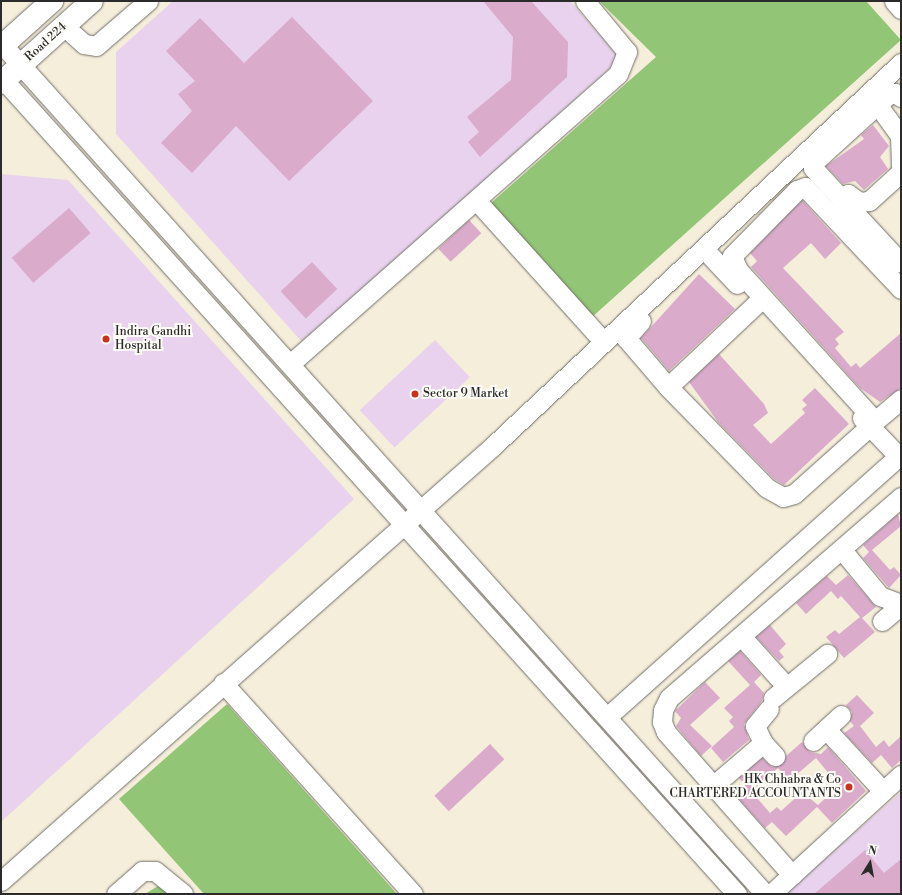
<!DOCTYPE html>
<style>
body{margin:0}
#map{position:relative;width:902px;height:895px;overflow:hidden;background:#f5eedb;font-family:"Libre Bodoni",serif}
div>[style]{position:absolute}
.built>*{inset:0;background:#e8d2ee;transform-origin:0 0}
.green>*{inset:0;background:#92c575}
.building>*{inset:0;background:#dbabcc;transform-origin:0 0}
.roads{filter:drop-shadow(0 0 1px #726f69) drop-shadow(0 0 1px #726f69)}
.minor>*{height:19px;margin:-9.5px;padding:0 9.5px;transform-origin:9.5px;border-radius:9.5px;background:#fff}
.major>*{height:22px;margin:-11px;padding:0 11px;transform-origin:11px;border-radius:11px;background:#fff}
.dots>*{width:11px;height:11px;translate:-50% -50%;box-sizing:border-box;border:2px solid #fdfcf7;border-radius:50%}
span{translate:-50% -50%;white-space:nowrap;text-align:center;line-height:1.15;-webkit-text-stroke:4px #fdfcf7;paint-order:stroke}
.street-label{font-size:12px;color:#2b2b2b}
.poi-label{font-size:12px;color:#2b2b2b}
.left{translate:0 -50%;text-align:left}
.right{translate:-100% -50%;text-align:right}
.frame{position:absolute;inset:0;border:2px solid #2b2b2b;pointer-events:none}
.north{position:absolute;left:850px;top:843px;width:40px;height:40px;-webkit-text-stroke:3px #fdfcf7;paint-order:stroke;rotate:11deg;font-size:11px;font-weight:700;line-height:16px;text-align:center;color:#2b2b2b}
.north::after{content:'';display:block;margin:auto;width:14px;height:18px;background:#2b2b2b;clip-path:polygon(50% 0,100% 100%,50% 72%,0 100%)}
</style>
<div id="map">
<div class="built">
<div style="clip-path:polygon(173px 1px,570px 1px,620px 59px,302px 342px,116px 134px,116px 52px)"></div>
<div style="clip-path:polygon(1px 174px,68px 180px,354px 499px,1px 822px)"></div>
<div style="left:435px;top:340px;width:51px;height:103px;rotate:47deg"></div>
<div style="clip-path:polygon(901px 792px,901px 894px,785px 894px)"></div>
</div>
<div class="green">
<div style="clip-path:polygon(599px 1px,866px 1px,901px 40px,591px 318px,491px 203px,656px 57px)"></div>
<div style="clip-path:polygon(227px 704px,397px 894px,204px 894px,119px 799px)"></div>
<div style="clip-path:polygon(168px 880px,181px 894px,145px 894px)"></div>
</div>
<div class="building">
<div style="clip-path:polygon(483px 1px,531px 1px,568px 42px,568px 47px,567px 77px,480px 157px,468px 142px,479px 132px,467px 117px,511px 80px,513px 37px)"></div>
<div style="clip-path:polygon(292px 17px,373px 101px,289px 181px,236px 126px,192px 173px,161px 143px,192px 111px,178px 94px,195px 81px,166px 51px,200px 18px,244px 63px)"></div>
<div style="clip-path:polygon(873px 125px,889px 146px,880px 157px,888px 169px,864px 190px,855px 181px,843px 184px,826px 166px,864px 139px,861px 135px)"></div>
<div style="clip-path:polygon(802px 200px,841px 243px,825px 259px,811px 243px,783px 268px,844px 332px,835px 339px,839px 344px,835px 348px,851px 367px,856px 363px,860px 368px,901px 333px,901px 388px,880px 402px,860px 388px,751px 267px,757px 261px,750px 253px)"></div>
<div style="left:69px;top:208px;width:33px;height:76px;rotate:49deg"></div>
<div style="left:469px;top:220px;width:18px;height:42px;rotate:47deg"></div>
<div style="left:312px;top:262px;width:37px;height:43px;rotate:47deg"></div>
<div style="clip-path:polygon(699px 274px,735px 309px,669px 371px,641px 338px)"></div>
<div style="clip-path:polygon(719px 354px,764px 404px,768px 413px,753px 425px,771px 444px,805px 413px,802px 409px,807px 405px,802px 400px,815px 388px,849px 424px,784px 485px,774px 479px,718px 422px,689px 382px)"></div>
<div style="clip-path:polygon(898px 514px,901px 526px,872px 550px,890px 570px,894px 567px,901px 575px,889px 588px,863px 558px,869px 552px,863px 545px)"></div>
<div style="clip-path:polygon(848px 575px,876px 607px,862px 618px,875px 632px,844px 658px,826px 637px,835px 630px,839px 634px,860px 617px,841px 596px,838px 599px,831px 591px,806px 614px,796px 603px,827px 576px,836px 585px)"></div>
<div style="clip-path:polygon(770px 625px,786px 644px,779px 651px,784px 657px,779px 661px,756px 637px)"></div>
<div style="clip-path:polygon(740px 651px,761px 675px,754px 682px,764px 693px,762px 701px,744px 724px,749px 740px,723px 762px,711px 748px,734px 727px,729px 721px,733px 717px,724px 708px,750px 685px,728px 661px)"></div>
<div style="clip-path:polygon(705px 682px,720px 698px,690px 725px,712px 746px,701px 756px,676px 726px,681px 718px,675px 711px)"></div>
<div style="clip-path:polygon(857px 695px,874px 713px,860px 726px,876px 747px,884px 740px,889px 747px,901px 736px,901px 760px,892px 768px,881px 755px,872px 763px,844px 733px,854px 726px,850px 721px,852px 712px,846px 705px)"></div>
<div style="clip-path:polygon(evenodd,802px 742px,810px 752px,821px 754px,828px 747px,866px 791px,832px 823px,817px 807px,786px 836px,772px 822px,765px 828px,738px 798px,748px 789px,739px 778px,762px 758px,772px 767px,782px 764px,786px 756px,802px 742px,816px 758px,839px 786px,818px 805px,802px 792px,781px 811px,777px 807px,770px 813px,751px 791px,778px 768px,789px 781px,816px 758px)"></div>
<div style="left:490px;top:744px;width:21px;height:76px;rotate:47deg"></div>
<div style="clip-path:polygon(865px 850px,884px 873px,901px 859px,901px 894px,814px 894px)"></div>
</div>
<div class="roads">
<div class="minor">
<div style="left:894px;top:1px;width:11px;rotate:49deg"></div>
<div style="left:64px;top:26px;width:27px;rotate:42deg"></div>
<div style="left:84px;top:44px;width:12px;rotate:9deg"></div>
<div style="left:96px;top:46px;width:69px;rotate:-40.9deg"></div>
<div style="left:1px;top:43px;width:1144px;rotate:48.08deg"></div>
<div style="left:1px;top:77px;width:1100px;rotate:47.99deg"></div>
<div style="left:901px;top:97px;width:7px;rotate:-146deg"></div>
<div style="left:895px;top:93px;width:6px;rotate:171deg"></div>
<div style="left:889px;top:94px;width:100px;rotate:137.8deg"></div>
<div style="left:815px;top:161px;width:7px;rotate:106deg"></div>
<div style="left:813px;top:168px;width:129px;rotate:47.2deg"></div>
<div style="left:877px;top:104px;width:39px;rotate:54deg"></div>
<div style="left:900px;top:136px;width:35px;rotate:88deg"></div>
<div style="left:843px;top:197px;width:6px;rotate:-31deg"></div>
<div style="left:848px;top:194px;width:14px;rotate:36deg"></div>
<div style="left:859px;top:202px;width:10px;rotate:-6deg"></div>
<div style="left:869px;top:201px;width:43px;rotate:-42.2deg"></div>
<div style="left:476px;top:200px;width:191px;rotate:48deg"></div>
<div style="left:704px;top:249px;width:48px;rotate:46.7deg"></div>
<div style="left:901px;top:289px;width:140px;rotate:-133.3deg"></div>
<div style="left:805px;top:187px;width:9px;rotate:159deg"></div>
<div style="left:797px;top:190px;width:93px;rotate:134.6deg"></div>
<div style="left:732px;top:256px;width:15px;rotate:67deg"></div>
<div style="left:738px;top:270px;width:201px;rotate:47.8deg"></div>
<div style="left:873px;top:419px;width:3px;rotate:45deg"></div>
<div style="left:875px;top:421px;width:34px;rotate:-40deg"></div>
<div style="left:756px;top:304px;width:121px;rotate:136.7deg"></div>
<div style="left:668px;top:387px;width:141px;rotate:45.6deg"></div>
<div style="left:767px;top:488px;width:18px;rotate:29deg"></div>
<div style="left:783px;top:497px;width:11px;rotate:-15deg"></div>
<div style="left:794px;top:494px;width:102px;rotate:-41.8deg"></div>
<div style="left:641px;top:321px;width:23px;rotate:131deg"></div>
<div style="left:626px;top:338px;width:65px;rotate:49.4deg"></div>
<div style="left:290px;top:364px;width:438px;rotate:-41.5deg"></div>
<div style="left:618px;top:74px;width:24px;rotate:-68deg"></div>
<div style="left:627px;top:52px;width:66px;rotate:-129.5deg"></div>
<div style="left:862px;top:418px;width:57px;rotate:46.4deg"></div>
<div style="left:842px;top:550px;width:60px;rotate:50.4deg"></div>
<div style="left:880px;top:596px;width:22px;rotate:21deg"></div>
<div style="left:882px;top:621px;width:25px;rotate:-40deg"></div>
<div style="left:741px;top:636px;width:67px;rotate:48deg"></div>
<div style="left:223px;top:683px;width:284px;rotate:48deg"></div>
<div style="left:773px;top:698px;width:70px;rotate:-39.2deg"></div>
<div style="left:607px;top:717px;width:394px;rotate:-41.8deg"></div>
<div style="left:826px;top:729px;width:84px;rotate:47.4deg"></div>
<div style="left:813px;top:741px;width:38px;rotate:-43deg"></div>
<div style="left:763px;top:743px;width:18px;rotate:47deg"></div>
<div style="left:714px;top:785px;width:65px;rotate:-40.6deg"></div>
<div style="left:763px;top:743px;width:19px;rotate:-115deg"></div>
<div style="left:755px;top:726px;width:22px;rotate:-51deg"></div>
<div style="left:792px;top:875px;width:191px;rotate:-131.4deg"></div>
<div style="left:666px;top:732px;width:11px;rotate:-112deg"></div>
<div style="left:662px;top:722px;width:12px;rotate:-85deg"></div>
<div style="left:663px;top:710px;width:13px;rotate:-63deg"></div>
<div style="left:669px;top:698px;width:307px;rotate:-40.9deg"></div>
<div style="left:1px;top:881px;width:657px;rotate:-41.48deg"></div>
<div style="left:493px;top:446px;width:560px;rotate:-43.19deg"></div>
<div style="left:116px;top:894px;width:35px;rotate:-41deg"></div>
<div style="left:142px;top:871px;width:13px"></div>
<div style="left:155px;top:871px;width:36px;rotate:39deg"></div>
<div style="left:771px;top:894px;width:176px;rotate:-42.5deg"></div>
</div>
<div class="major">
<div style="left:1px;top:47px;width:69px;rotate:-42deg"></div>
<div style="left:1px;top:83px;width:122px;rotate:-42deg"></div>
</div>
</div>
<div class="dots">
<div style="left:106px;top:339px;background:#c8321e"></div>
<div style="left:415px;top:394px;background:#c8321e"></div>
<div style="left:849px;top:787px;background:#c8321e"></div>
</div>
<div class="street-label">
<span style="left:46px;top:42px;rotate:-42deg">Road 224</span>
</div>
<div class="poi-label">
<span class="left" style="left:115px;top:339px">Indira Gandhi<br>Hospital</span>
<span class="left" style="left:423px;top:394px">Sector 9 Market</span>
<span class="right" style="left:841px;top:787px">HK Chhabra &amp; Co<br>CHARTERED ACCOUNTANTS</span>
</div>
<div class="frame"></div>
<div class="north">N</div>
</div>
